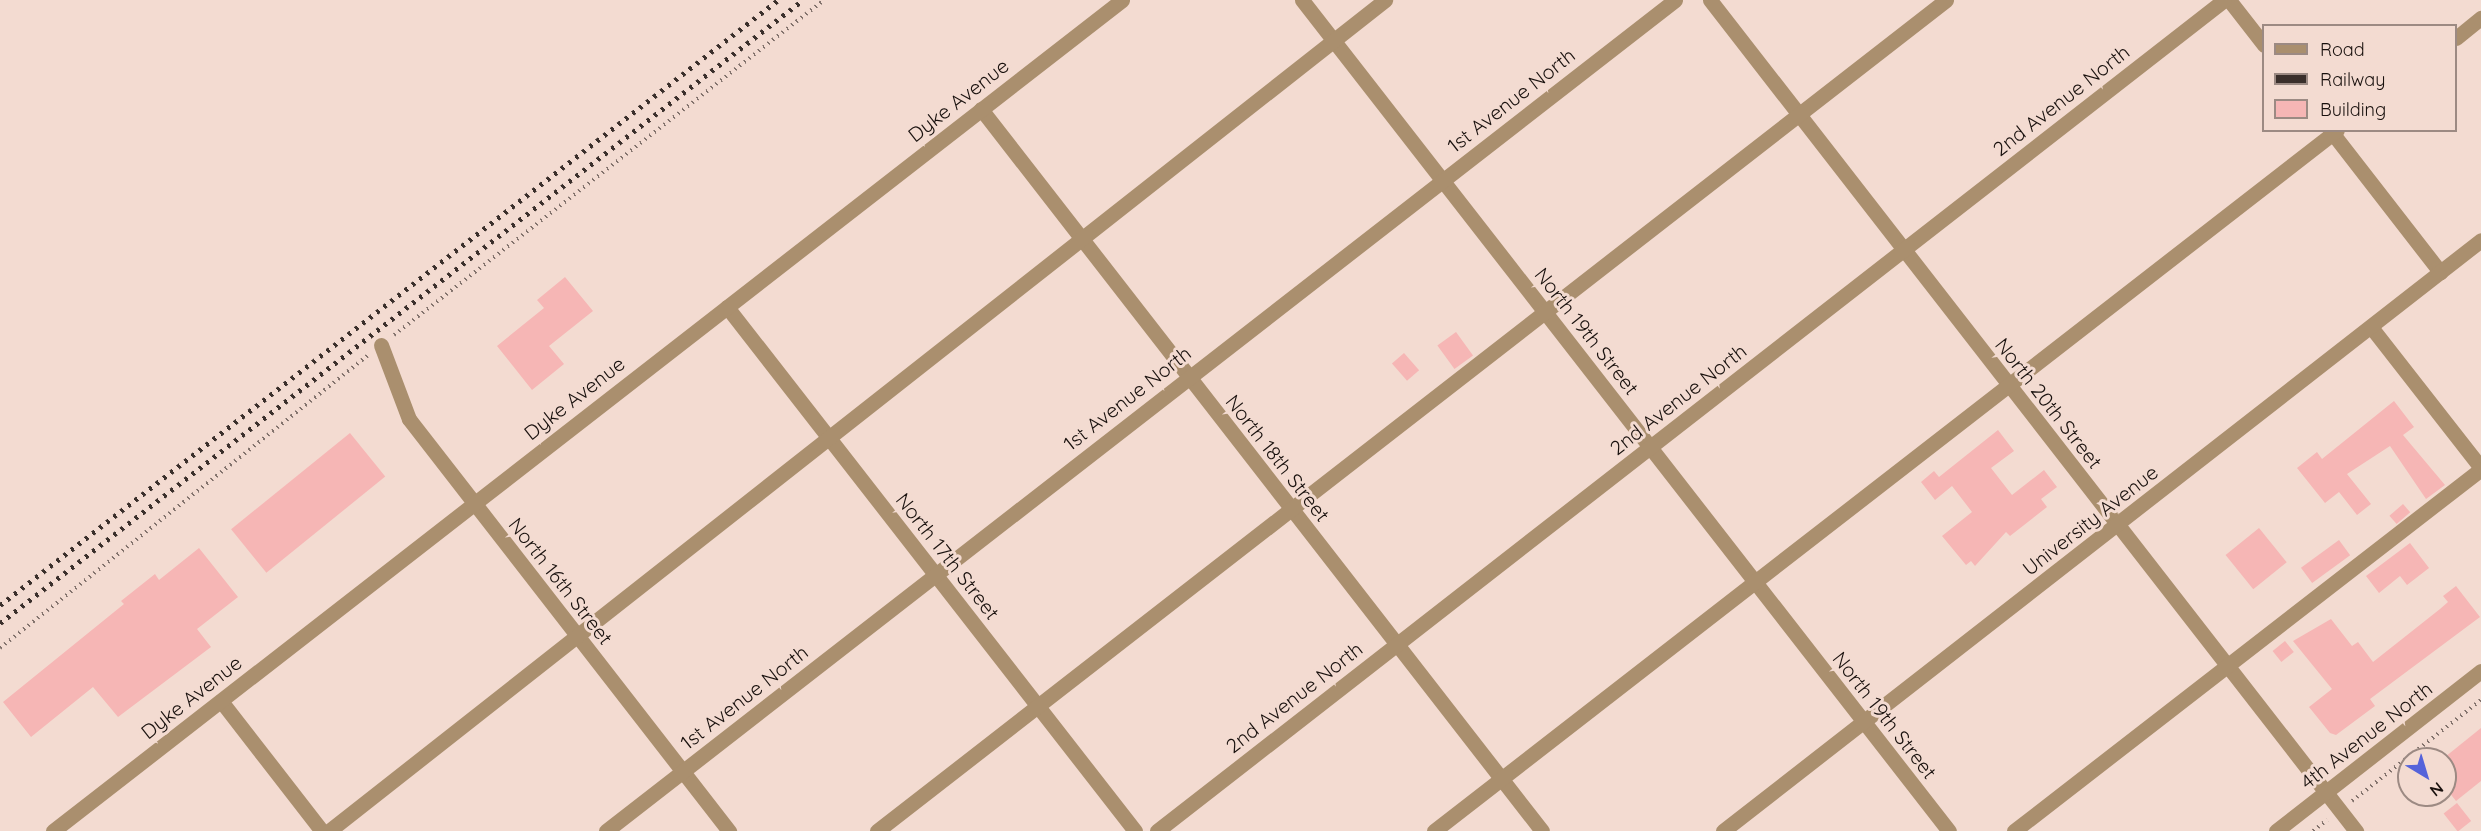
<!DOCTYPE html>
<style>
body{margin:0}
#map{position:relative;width:2481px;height:831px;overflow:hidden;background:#f3dbd1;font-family:Quicksand,sans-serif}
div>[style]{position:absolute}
.building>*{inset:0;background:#f6b6b5;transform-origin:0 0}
.path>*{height:4px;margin-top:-2px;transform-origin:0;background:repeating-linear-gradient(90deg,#82726c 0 1.5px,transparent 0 6px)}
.minor>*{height:15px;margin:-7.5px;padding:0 7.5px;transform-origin:7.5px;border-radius:7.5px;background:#aa8f6e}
.rail>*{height:4.5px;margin-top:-2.25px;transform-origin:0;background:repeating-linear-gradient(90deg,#3a2f2b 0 3px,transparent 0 9px)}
span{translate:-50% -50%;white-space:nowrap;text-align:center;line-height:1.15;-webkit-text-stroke:6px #f3dbd1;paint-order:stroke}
.street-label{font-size:20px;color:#19110e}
.legend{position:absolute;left:2262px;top:24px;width:195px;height:108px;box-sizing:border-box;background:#f3dbd1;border:2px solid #9c8a83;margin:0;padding:8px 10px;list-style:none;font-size:18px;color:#19110e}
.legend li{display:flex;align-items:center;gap:12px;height:30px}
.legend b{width:30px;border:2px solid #9c8a83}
.north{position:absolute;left:2397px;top:747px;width:60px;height:60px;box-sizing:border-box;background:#f3dbd1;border:2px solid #9c8a83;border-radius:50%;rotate:142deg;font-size:16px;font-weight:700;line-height:24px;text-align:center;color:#19110e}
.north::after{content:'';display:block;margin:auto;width:21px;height:27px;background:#5563da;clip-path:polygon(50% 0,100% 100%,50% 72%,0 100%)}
</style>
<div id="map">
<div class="building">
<div style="clip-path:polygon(565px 277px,593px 311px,549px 346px,564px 364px,532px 390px,497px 346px,544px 308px,537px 300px)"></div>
<div style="left:1456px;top:332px;width:29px;height:23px;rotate:54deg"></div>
<div style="left:1404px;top:353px;width:23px;height:16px;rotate:49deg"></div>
<div style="clip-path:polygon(2394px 401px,2414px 427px,2403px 435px,2445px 485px,2426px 499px,2390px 446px,2347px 474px,2371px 504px,2357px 515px,2339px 492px,2325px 503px,2297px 468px,2317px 452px,2322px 459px)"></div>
<div style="clip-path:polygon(1998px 430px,2014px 451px,1991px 468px,2012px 495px,2044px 470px,2057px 487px,2041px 499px,2047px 507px,2010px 536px,2006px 532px,1975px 566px,1971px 561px,1966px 565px,1942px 536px,1972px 512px,1952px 486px,1935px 500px,1921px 482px,1934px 471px,1939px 477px)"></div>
<div style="left:350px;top:433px;width:56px;height:153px;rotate:51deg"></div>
<div style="left:2403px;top:504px;width:11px;height:18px;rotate:49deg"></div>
<div style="left:2259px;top:528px;width:44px;height:43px;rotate:51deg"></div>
<div style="left:2339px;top:540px;width:19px;height:47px;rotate:54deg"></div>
<div style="clip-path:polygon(2410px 543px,2429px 568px,2407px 585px,2400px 576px,2379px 593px,2366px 576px)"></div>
<div style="clip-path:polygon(199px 548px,238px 597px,197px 629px,211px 647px,118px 717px,93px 687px,31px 737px,3px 702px,124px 604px,121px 601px,155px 574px,159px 580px)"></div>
<div style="clip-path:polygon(2456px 586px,2480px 617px,2370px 699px,2375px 706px,2336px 735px,2330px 733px,2309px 707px,2332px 689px,2293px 641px,2331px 619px,2352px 646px,2358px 642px,2373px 662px,2440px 609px,2448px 602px,2443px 596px)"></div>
<div style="left:2285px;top:641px;width:14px;height:16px;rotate:51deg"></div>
<div style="clip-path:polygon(2481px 728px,2481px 781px,2456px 801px,2445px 787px,2445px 757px)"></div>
<div style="left:2457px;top:803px;width:23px;height:17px;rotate:52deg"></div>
</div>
<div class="path">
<div style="left:394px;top:335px;width:545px;rotate:-37.92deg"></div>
<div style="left:0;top:648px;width:472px;rotate:-38.5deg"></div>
<div style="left:2352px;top:801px;width:164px;rotate:-38.1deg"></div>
<div style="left:2313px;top:831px;width:18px;rotate:-38deg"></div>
</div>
<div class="minor">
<div style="left:1302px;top:0;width:1053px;rotate:52.1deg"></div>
<div style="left:1710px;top:0;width:1053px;rotate:52.14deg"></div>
<div style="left:2229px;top:0;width:57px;rotate:52.1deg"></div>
<div style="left:2456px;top:38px;width:32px;rotate:-39deg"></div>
<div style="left:981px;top:109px;width:914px;rotate:52.15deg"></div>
<div style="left:2330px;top:130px;width:180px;rotate:52.2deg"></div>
<div style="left:727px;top:307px;width:664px;rotate:52.09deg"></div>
<div style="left:2371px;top:327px;width:179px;rotate:52deg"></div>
<div style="left:381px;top:345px;width:79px;rotate:69.3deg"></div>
<div style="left:409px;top:419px;width:522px;rotate:52.16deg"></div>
<div style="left:221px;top:701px;width:165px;rotate:52.2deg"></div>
<div style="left:53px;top:831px;width:1354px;rotate:-37.86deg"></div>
<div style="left:329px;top:831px;width:1344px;rotate:-38.2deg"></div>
<div style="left:606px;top:831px;width:1354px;rotate:-37.86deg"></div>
<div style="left:877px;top:831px;width:1354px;rotate:-37.86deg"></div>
<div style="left:1157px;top:831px;width:1352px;rotate:-37.91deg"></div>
<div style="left:1434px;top:831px;width:1143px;rotate:-37.82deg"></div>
<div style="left:1723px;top:831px;width:961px;rotate:-37.94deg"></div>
<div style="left:2014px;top:831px;width:591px;rotate:-37.78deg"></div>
<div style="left:2276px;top:831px;width:260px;rotate:-38deg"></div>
</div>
<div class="rail">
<div style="left:0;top:605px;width:986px;rotate:-37.87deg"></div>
<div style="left:0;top:623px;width:1016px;rotate:-37.81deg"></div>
</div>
<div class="street-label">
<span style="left:958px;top:100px;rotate:-38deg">Dyke Avenue</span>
<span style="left:1511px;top:100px;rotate:-38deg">1st Avenue North</span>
<span style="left:2061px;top:100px;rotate:-38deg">2nd Avenue North</span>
<span style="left:1587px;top:331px;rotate:52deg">North 19th Street</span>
<span style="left:574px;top:398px;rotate:-38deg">Dyke Avenue</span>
<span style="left:1127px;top:398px;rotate:-38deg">1st Avenue North</span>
<span style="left:1678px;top:399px;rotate:-38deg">2nd Avenue North</span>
<span style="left:2049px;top:403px;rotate:52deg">North 20th Street</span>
<span style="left:1278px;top:458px;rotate:52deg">North 18th Street</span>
<span style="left:2090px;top:520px;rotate:-38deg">University Avenue</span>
<span style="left:948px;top:556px;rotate:52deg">North 17th Street</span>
<span style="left:561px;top:581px;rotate:52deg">North 16th Street</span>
<span style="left:191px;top:697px;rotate:-38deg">Dyke Avenue</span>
<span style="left:744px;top:697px;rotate:-38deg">1st Avenue North</span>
<span style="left:1294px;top:697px;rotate:-38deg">2nd Avenue North</span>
<span style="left:1885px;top:715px;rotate:52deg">North 19th Street</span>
<span style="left:2366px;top:735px;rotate:-38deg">4th Avenue North</span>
</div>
<ul class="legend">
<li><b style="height:8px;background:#aa8f6e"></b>Road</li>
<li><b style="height:8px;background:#3a2f2b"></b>Railway</li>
<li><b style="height:16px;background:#f6b6b5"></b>Building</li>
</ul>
<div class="north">N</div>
</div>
